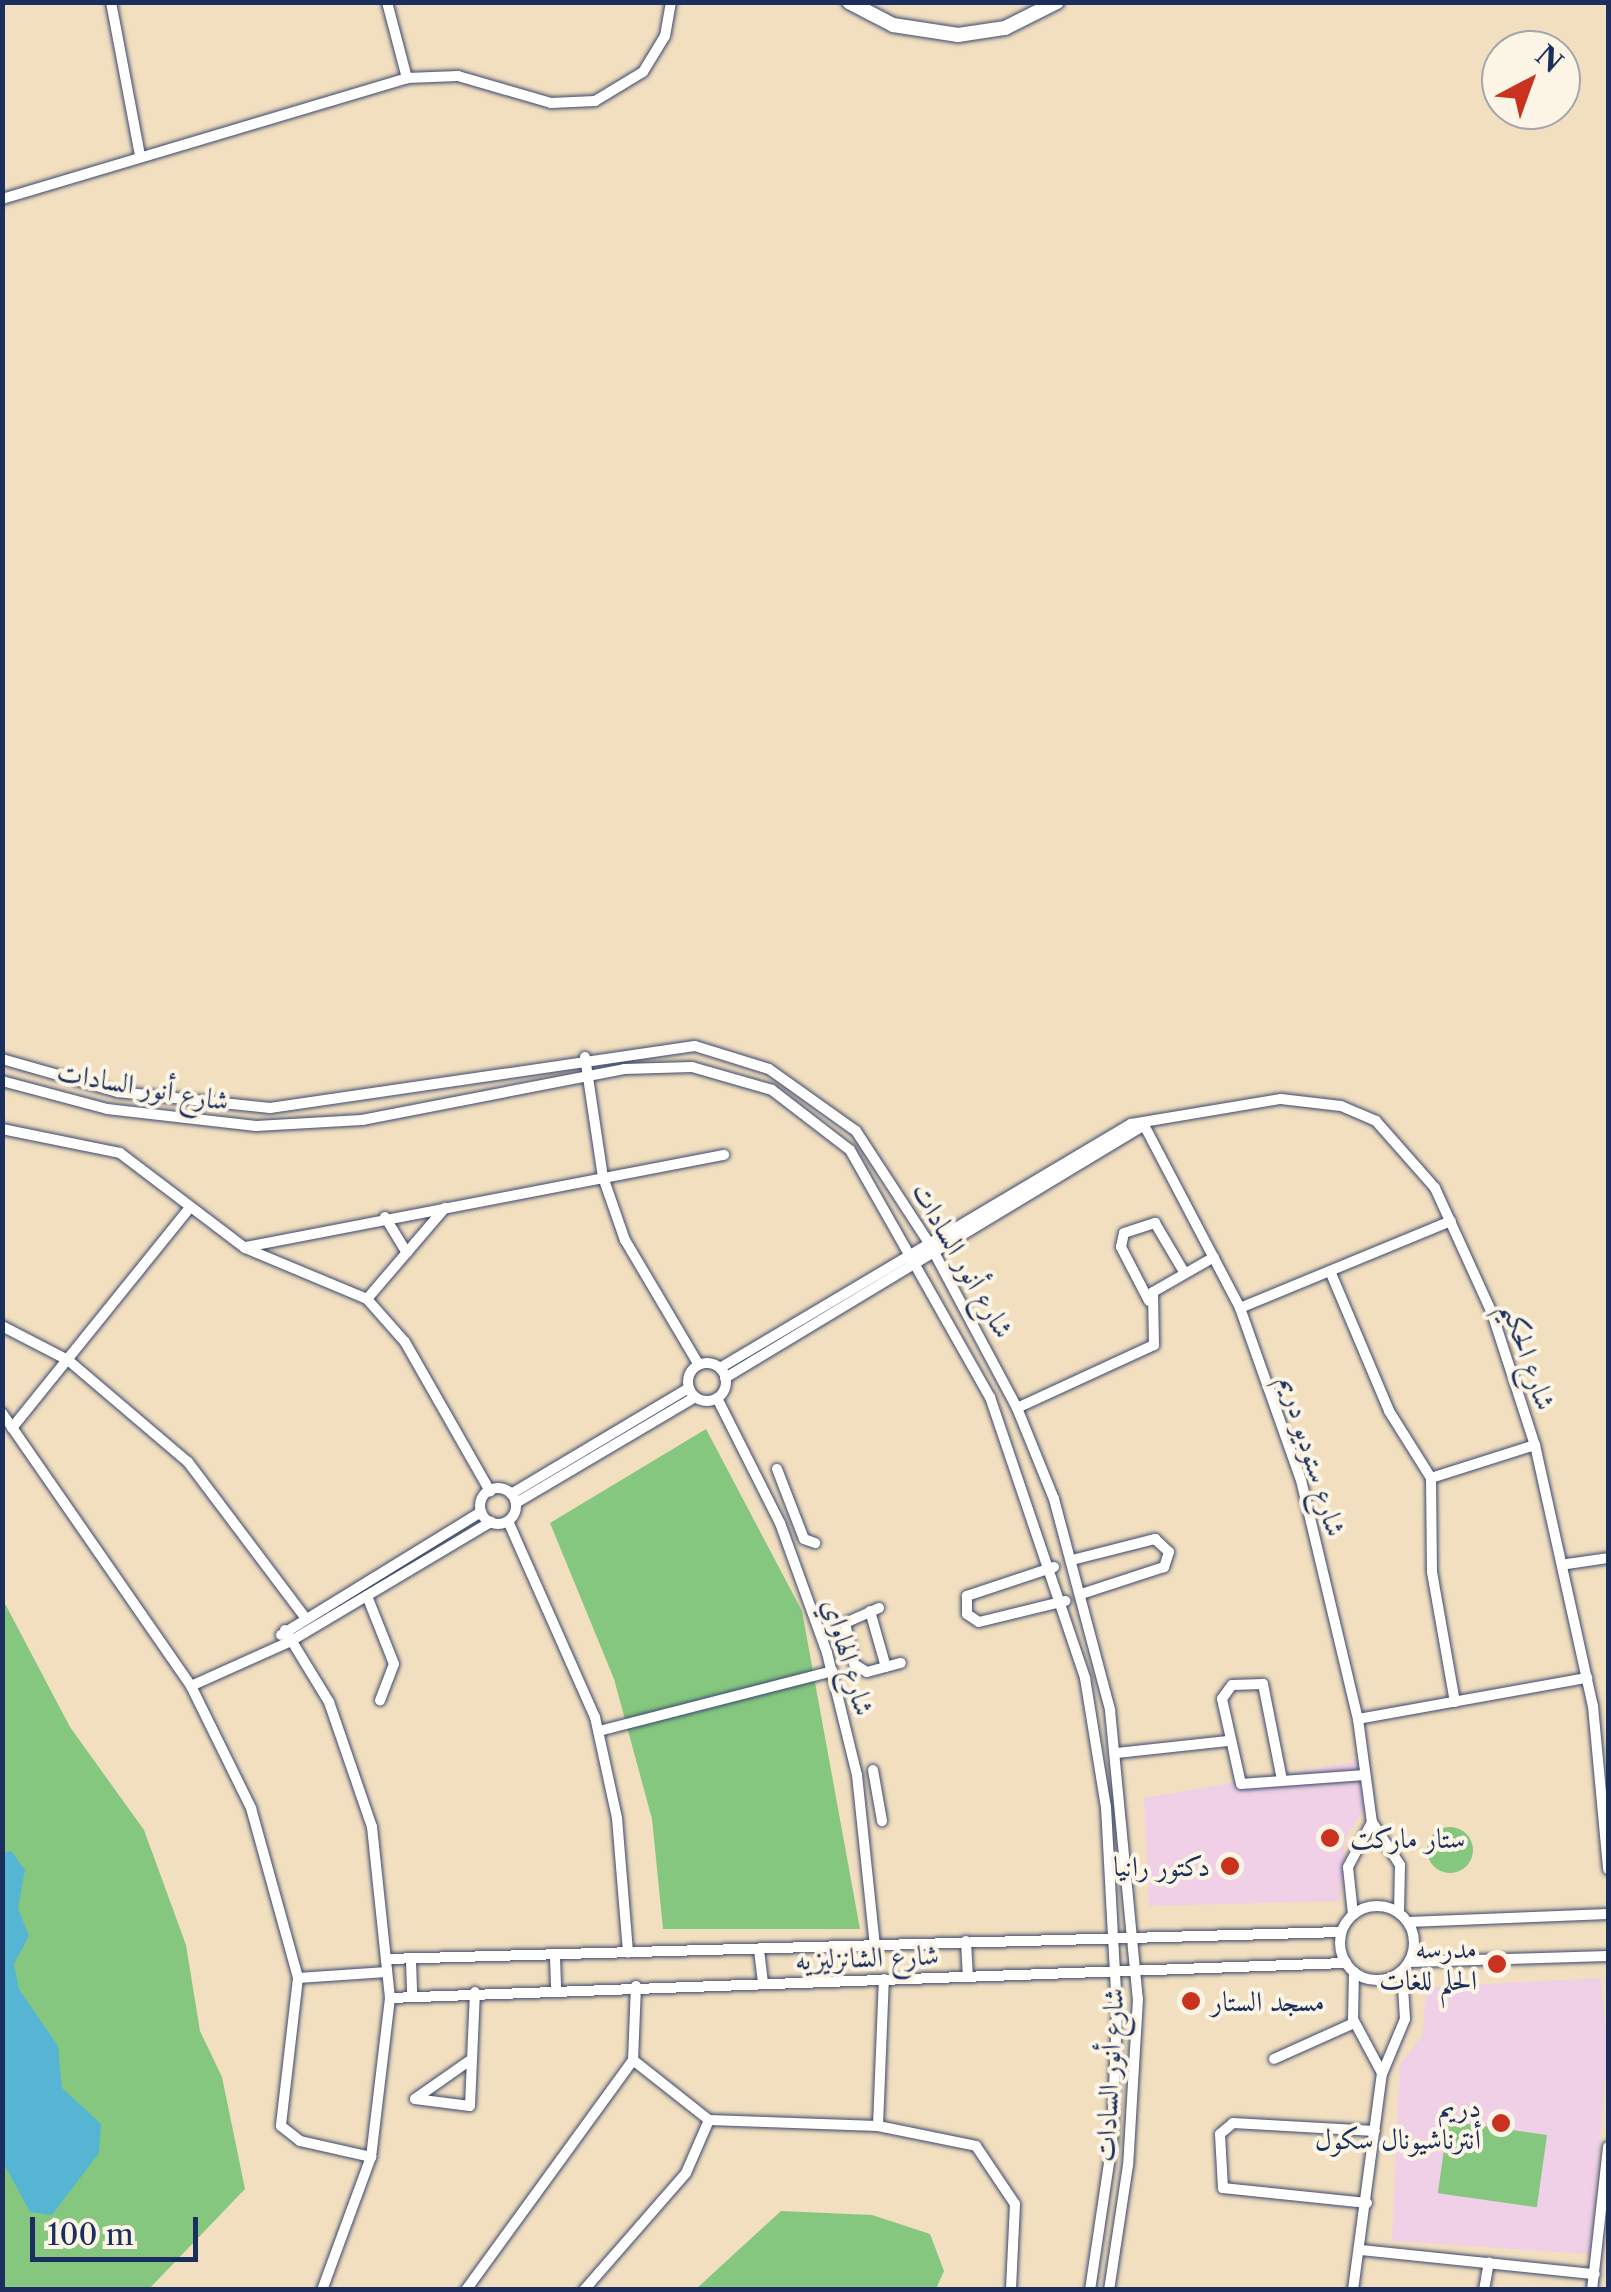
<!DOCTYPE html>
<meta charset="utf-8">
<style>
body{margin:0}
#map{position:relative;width:1611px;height:2292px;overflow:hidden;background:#f2dfc0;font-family:"Libre Caslon Text",Amiri,serif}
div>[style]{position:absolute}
.built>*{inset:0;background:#efd0e6}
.green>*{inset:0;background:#86c77f;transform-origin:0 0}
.round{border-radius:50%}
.water>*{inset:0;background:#55b5d3}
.roads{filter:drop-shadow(0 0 2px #3b496d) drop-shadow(0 0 2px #3b496d)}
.minor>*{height:10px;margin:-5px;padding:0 5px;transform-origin:5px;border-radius:5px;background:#fff}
.minor>.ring{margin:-5px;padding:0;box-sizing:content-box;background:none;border:10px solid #fff;border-radius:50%}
.tertiary>*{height:14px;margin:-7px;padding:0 7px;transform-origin:7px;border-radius:7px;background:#fff}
.dots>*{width:28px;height:28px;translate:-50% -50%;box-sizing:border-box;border:5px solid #fcf5e5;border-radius:50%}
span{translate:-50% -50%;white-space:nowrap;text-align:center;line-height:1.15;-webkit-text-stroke:8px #fcf5e5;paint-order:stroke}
.street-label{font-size:28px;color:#1b2f5e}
.poi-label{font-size:28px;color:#1b2f5e}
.left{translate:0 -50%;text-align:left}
.right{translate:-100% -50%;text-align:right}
.frame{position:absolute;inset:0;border:5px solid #1b2f5e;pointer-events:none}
.north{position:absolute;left:1481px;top:30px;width:100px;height:100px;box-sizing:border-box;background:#fcf5e5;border:2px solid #a2a6af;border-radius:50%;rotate:41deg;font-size:28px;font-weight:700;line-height:40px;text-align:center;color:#1b2f5e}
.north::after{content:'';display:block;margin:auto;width:35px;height:45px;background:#c8321e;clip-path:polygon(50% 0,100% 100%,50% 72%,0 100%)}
.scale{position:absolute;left:30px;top:2217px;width:168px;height:45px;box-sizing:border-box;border:5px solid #1b2f5e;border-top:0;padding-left:12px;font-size:30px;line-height:35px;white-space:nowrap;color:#1b2f5e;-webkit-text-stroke:8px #fcf5e5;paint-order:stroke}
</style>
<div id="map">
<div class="built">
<div style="clip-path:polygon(1366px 1760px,1366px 1807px,1346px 1837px,1340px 1901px,1149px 1906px,1144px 1798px)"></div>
<div style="clip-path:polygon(1601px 1978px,1608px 2052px,1590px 2254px,1392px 2241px,1400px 2064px,1422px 2036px,1427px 1987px)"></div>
</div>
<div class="green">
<div style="clip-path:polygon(706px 1429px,802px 1611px,860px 1929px,663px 1929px,652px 1819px,614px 1679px,550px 1523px)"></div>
<div style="clip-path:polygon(2px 1598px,70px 1727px,144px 1830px,186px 1945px,200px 2031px,222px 2077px,245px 2189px,149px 2289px,3px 2289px)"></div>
<div class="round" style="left:1427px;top:1827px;width:46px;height:46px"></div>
<div style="left:1448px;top:2121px;width:100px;height:73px;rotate:8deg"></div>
<div style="clip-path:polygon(781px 2211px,872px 2215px,930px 2234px,944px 2271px,936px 2289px,696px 2289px)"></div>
</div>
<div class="water">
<div style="clip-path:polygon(11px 1851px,25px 1870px,18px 1908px,29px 1936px,14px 1964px,19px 1989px,58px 2046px,62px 2088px,101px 2124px,99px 2153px,52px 2215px,30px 2212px,3px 2162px,2px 1854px)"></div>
</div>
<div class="roads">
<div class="minor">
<div style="left:111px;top:2px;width:156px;rotate:79.3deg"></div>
<div style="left:387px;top:2px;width:79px;rotate:75.3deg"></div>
<div style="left:2px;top:199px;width:423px;rotate:-16.6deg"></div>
<div style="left:407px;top:78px;width:51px;rotate:-2.2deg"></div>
<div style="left:458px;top:76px;width:97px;rotate:16.2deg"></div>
<div style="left:551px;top:103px;width:44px;rotate:-2.6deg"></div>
<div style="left:595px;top:101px;width:56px;rotate:-31.1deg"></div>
<div style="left:643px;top:72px;width:42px;rotate:-58.6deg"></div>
<div style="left:665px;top:36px;width:35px;rotate:-80deg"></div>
<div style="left:585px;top:1057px;width:121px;rotate:81.5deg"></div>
<div style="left:603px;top:1177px;width:67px;rotate:70.8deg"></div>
<div style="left:625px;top:1240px;width:145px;rotate:59.4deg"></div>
<div style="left:2px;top:1059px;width:121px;rotate:15.9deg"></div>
<div style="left:118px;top:1092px;width:153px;rotate:6deg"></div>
<div style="left:270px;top:1108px;width:429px;rotate:-8.3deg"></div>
<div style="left:695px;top:1046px;width:77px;rotate:17.3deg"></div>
<div style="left:769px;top:1069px;width:107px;rotate:35.5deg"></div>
<div style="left:856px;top:1131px;width:134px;rotate:56.9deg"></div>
<div style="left:929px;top:1243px;width:187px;rotate:61.9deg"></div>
<div style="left:1017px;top:1408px;width:98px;rotate:67.9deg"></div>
<div style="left:1054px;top:1499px;width:218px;rotate:75.1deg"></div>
<div style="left:1110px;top:1710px;width:290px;rotate:84.5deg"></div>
<div style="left:1138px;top:1999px;width:166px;rotate:93.4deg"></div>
<div style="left:1128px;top:2165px;width:126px;rotate:98.6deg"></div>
<div style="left:2px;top:1081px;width:109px;rotate:14.9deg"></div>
<div style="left:107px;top:1109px;width:150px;rotate:6.5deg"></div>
<div style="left:256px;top:1126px;width:106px;rotate:-3.2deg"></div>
<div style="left:362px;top:1120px;width:267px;rotate:-11deg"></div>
<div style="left:624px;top:1069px;width:68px;rotate:-1.7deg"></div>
<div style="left:692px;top:1067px;width:83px;rotate:16deg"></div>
<div style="left:772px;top:1090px;width:98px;rotate:37.6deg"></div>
<div style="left:850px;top:1150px;width:284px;rotate:60.5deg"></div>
<div style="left:990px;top:1397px;width:297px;rotate:71.3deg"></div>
<div style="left:1085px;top:1678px;width:131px;rotate:80.8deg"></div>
<div style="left:1106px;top:1807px;width:204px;rotate:86.9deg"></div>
<div style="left:1117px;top:2011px;width:132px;rotate:92.2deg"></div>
<div style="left:1112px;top:2143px;width:149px;rotate:98.5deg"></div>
<div style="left:1144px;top:1125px;width:207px;rotate:62.3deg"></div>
<div style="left:1240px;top:1308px;width:182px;rotate:70.5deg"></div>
<div style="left:1301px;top:1480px;width:246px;rotate:76.6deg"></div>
<div style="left:1358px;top:1719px;width:104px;rotate:82.3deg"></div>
<div style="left:1372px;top:1822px;width:51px;rotate:56.9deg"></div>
<div style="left:1400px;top:1865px;width:48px;rotate:91.2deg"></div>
<div style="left:2px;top:1129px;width:120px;rotate:11.5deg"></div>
<div style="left:120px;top:1153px;width:157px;rotate:37.2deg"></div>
<div style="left:245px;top:1248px;width:132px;rotate:22.7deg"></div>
<div style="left:367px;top:1299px;width:57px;rotate:48.5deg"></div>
<div style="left:405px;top:1342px;width:172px;rotate:60.3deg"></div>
<div style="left:385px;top:1217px;width:42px;rotate:58.6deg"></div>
<div style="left:246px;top:1247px;width:487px;rotate:-10.9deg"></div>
<div style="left:1330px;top:1271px;width:152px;rotate:67.1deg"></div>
<div style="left:1389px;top:1411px;width:79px;rotate:57.9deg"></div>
<div style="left:1431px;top:1478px;width:94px;rotate:89.4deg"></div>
<div style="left:1432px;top:1572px;width:132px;rotate:80deg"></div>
<div style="left:367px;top:1299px;width:120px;rotate:-49.4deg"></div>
<div style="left:1149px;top:1301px;width:61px;rotate:-117.4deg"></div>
<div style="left:1121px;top:1247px;width:14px;rotate:-78deg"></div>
<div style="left:1124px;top:1233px;width:33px;rotate:-18deg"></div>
<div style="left:1155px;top:1223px;width:57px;rotate:59.4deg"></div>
<div style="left:1240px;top:1308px;width:228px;rotate:-22.4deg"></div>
<div style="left:2px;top:1326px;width:74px;rotate:27.3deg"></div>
<div style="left:68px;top:1360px;width:157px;rotate:40.4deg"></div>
<div style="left:188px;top:1462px;width:194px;rotate:53deg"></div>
<div class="ring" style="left:688px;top:1363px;width:28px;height:28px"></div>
<div style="left:720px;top:1368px;width:478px;rotate:-30.7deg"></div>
<div style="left:1131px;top:1124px;width:152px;rotate:-9.5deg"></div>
<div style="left:1281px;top:1099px;width:60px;rotate:6.7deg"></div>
<div style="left:1341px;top:1106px;width:38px;rotate:23deg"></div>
<div style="left:1376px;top:1121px;width:89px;rotate:48.6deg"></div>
<div style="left:1435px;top:1188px;width:137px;rotate:65.5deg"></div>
<div style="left:1492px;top:1313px;width:139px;rotate:72deg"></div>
<div style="left:1535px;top:1445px;width:267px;rotate:77.5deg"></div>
<div style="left:1593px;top:1706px;width:164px;rotate:84.7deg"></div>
<div style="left:725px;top:1378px;width:489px;rotate:-31.1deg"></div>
<div style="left:717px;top:1398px;width:140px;rotate:63.3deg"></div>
<div style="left:780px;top:1523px;width:138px;rotate:70.1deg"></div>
<div style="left:827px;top:1653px;width:126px;rotate:76.2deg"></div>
<div style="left:857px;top:1775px;width:172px;rotate:84deg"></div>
<div style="left:1017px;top:1408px;width:151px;rotate:-24.7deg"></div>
<div style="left:1154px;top:1345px;width:53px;rotate:-91.1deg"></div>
<div style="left:1153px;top:1292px;width:70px;rotate:-29.8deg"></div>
<div style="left:2px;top:1413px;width:332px;rotate:55.3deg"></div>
<div style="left:191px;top:1686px;width:136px;rotate:63.8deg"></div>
<div style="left:251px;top:1808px;width:176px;rotate:74.5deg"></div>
<div style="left:298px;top:1978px;width:149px;rotate:96.6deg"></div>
<div style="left:281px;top:2126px;width:24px;rotate:38deg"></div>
<div style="left:300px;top:2141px;width:73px;rotate:12.7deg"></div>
<div style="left:12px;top:1428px;width:279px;rotate:-51.1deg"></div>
<div style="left:777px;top:1469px;width:75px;rotate:68.9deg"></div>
<div style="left:804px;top:1539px;width:12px;rotate:20deg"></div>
<div style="left:1431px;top:1478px;width:109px;rotate:-17.6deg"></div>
<div class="ring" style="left:480px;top:1488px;width:26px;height:26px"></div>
<div style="left:511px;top:1494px;width:207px;rotate:-30.8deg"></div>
<div style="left:516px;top:1503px;width:208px;rotate:-30.6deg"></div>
<div style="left:508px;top:1521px;width:214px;rotate:66.1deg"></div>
<div style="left:595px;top:1717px;width:103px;rotate:77.7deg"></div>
<div style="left:617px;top:1818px;width:135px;rotate:85.3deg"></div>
<div style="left:1072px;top:1560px;width:86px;rotate:-14.2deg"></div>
<div style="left:1155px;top:1539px;width:19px;rotate:43deg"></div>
<div style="left:1169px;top:1552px;width:16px;rotate:108deg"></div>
<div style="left:1164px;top:1567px;width:87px;rotate:162deg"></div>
<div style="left:1567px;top:1564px;width:41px;rotate:-8.3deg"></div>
<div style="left:1054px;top:1567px;width:92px;rotate:161.6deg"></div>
<div style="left:967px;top:1596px;width:18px;rotate:90deg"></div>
<div style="left:967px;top:1614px;width:14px;rotate:34deg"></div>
<div style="left:979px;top:1622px;width:89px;rotate:-13.7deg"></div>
<div style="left:367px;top:1596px;width:73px;rotate:68.3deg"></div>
<div style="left:394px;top:1664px;width:39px;rotate:111deg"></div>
<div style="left:879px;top:1608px;width:37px;rotate:156deg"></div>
<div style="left:845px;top:1623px;width:42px;rotate:77.6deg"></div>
<div style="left:854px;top:1664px;width:15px;rotate:32deg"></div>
<div style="left:867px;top:1672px;width:35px;rotate:-15deg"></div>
<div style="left:870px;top:1611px;width:58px;rotate:74.1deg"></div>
<div style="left:285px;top:1630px;width:84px;rotate:58.6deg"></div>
<div style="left:329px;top:1702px;width:132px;rotate:71deg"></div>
<div style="left:372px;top:1827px;width:172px;rotate:84deg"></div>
<div style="left:390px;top:1998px;width:160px;rotate:96.8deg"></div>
<div style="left:371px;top:2157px;width:142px;rotate:110.2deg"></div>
<div style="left:281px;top:1635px;width:235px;rotate:-31.6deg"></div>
<div style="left:191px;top:1686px;width:110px;rotate:-24.2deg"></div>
<div style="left:291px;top:1641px;width:233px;rotate:-30.8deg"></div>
<div style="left:1358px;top:1719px;width:233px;rotate:-10.2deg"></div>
<div style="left:599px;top:1731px;width:241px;rotate:-14.4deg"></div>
<div style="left:1117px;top:1753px;width:111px;rotate:-6.2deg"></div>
<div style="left:873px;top:1770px;width:52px;rotate:80deg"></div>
<div style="left:1282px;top:1780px;width:98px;rotate:-101.2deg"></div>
<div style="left:1263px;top:1684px;width:31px;rotate:178deg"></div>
<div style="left:1232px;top:1685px;width:17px;rotate:126deg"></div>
<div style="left:1222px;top:1699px;width:87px;rotate:77.4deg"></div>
<div style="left:1241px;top:1784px;width:124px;rotate:-4.2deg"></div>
<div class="ring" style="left:1340px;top:1906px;width:64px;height:64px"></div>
<div style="left:1353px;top:1914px;width:47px;rotate:-96.1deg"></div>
<div style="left:1348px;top:1867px;width:51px;rotate:-61.9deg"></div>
<div style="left:1408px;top:1922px;width:200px;rotate:-2.3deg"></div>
<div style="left:966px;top:1941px;width:36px;rotate:87deg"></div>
<div style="left:759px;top:1950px;width:32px;rotate:83deg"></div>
<div style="left:555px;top:1957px;width:31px;rotate:88deg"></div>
<div style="left:387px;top:1959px;width:954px;rotate:-1.62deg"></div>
<div style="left:411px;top:1961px;width:32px;rotate:88deg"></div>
<div style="left:1409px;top:1962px;width:199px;rotate:-1.7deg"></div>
<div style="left:1354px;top:1972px;width:47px;rotate:91.2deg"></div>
<div style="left:1353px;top:2019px;width:61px;rotate:61.8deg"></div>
<div style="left:298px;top:1978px;width:89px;rotate:-3.9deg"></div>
<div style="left:636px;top:1986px;width:74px;rotate:92.3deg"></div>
<div style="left:633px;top:2060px;width:97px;rotate:38.3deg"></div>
<div style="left:709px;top:2120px;width:169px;rotate:2deg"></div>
<div style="left:878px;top:2126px;width:100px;rotate:11.5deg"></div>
<div style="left:976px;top:2146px;width:70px;rotate:56.1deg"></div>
<div style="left:1015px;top:2204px;width:86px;rotate:92.7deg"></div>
<div style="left:390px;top:1998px;width:957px;rotate:-2.1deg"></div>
<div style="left:1274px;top:2059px;width:88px;rotate:-24.2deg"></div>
<div style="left:469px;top:2061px;width:66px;rotate:144.9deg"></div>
<div style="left:415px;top:2099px;width:55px;rotate:7.3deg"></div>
<div style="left:470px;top:2106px;width:114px;rotate:-87.5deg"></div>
<div style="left:878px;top:2126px;width:147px;rotate:-87.7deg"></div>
<div style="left:1367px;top:2203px;width:145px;rotate:-174.1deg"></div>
<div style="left:1223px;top:2188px;width:54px;rotate:-93.2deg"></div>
<div style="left:1220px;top:2134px;width:17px;rotate:-40deg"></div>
<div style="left:1233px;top:2123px;width:142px;rotate:3.2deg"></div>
<div style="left:1361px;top:2250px;width:235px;rotate:5.9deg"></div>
<div style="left:466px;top:2290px;width:284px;rotate:-54deg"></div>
<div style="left:584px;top:2290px;width:155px;rotate:-48.9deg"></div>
<div style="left:686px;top:2173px;width:58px;rotate:-66.5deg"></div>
<div style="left:1353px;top:2290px;width:218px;rotate:-82.4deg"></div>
<div style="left:1382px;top:2074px;width:60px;rotate:-67.3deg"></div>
<div style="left:1405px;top:2019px;width:48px;rotate:-93.6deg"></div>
<div style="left:1484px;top:2290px;width:28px;rotate:-80deg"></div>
<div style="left:1592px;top:2290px;width:144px;rotate:-83.6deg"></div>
</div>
<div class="tertiary">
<div style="left:849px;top:2px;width:50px;rotate:27.6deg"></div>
<div style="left:893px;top:25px;width:66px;rotate:8.7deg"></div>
<div style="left:958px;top:35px;width:48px;rotate:-8.5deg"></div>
<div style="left:1005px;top:28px;width:58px;rotate:-26.6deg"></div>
</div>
</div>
<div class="dots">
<div style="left:1330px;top:1838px;background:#c8321e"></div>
<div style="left:1230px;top:1866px;background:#c8321e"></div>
<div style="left:1497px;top:1964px;background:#c8321e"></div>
<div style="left:1191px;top:2001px;background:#c8321e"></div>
<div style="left:1501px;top:2123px;background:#c8321e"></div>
</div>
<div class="street-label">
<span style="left:143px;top:1086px;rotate:10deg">شارع أنور السادات</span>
<span style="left:963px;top:1260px;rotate:60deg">شارع أنور السادات</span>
<span style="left:1529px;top:1356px;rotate:71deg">شارع الحكيم</span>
<span style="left:1313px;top:1456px;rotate:73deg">شارع ستوديو دريم</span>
<span style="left:849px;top:1657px;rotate:74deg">شارع الهاواي</span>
<span style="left:867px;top:1957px;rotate:-2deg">شارع الشانزليزيه</span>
<span style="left:1109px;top:2075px;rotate:-87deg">شارع أنور السادات</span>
</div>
<div class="poi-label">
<span class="left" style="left:1350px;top:1838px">ستار ماركت</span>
<span class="right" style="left:1210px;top:1866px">دكتور رانيا</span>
<span class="right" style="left:1477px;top:1964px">مدرسه<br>الحلم للغات</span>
<span class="left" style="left:1211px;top:2001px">مسجد الستار</span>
<span class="right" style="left:1481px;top:2123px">دريم<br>أنترناشيونال سكول</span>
</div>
<div class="frame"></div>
<div class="north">N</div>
<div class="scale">100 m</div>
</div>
